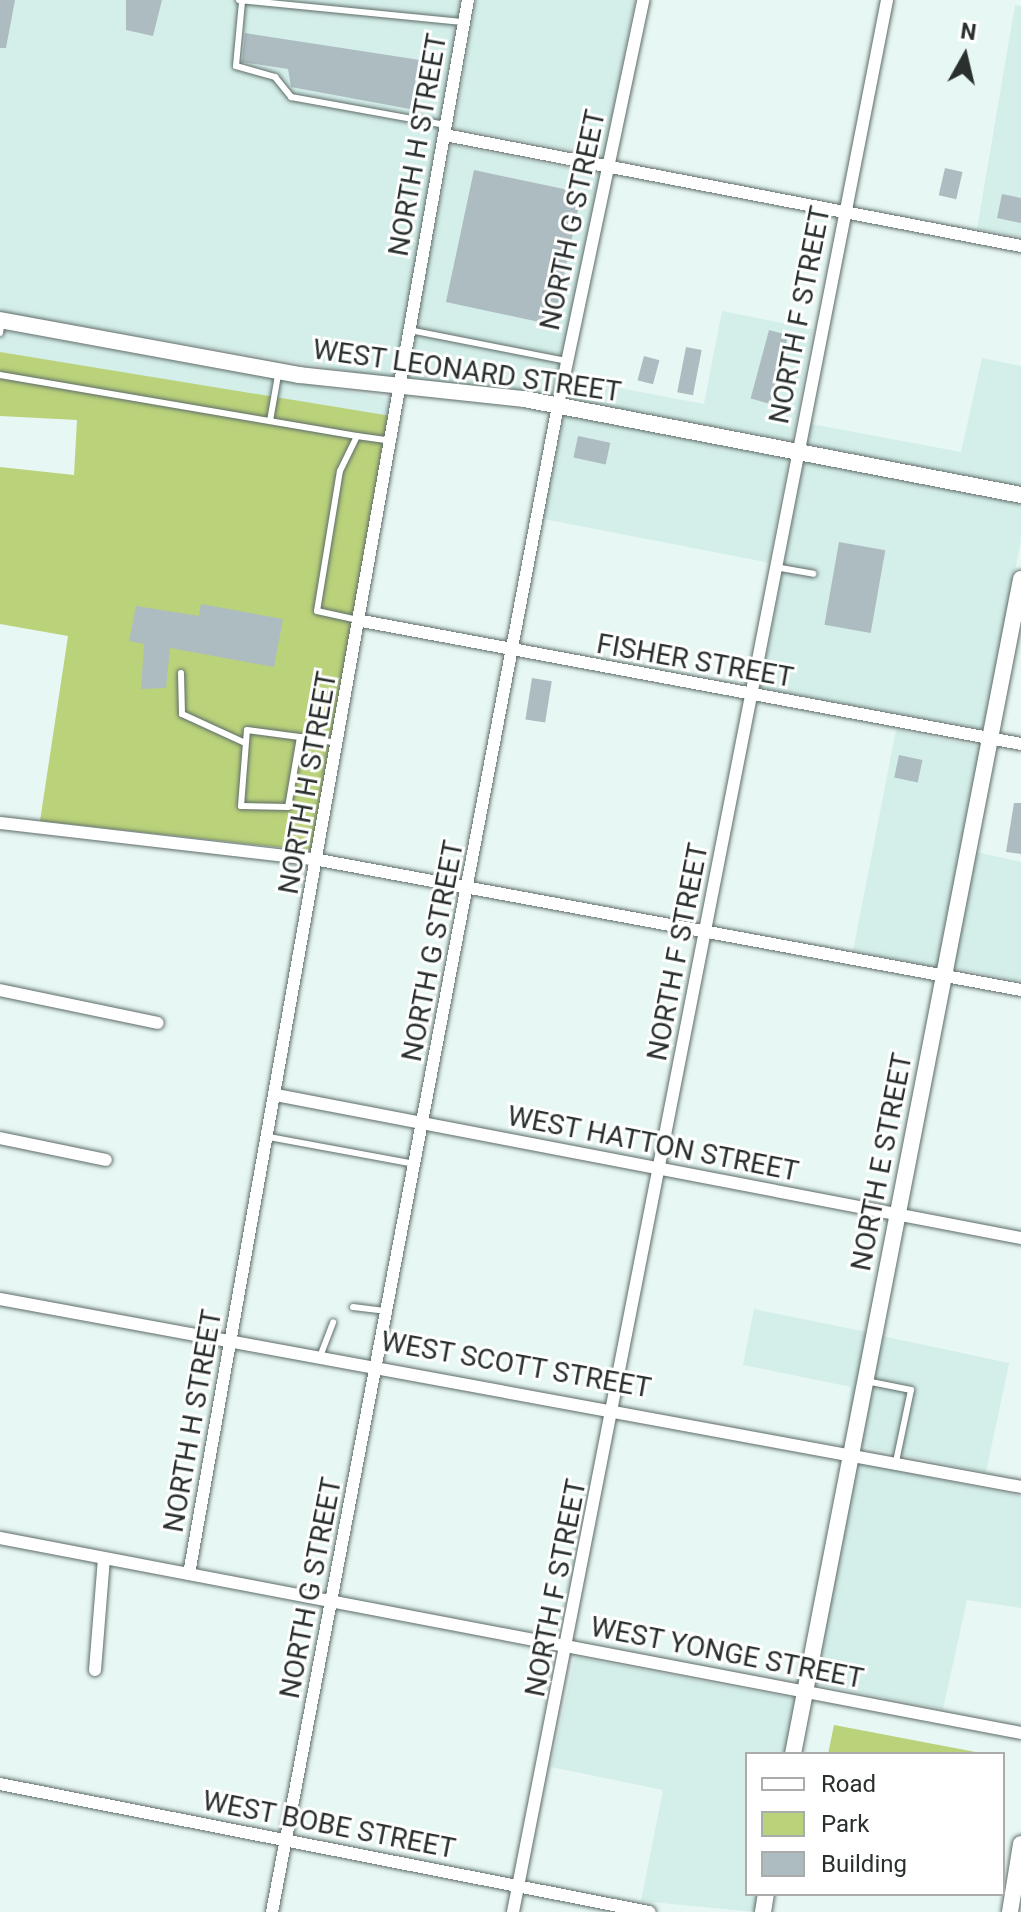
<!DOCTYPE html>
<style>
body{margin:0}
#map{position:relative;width:1021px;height:1912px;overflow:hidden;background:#e7f7f4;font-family:Roboto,sans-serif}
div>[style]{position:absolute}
.built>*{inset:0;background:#d4eee9;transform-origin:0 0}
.green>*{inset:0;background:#bad27a}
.building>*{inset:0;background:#adbcc0;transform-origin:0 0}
.roads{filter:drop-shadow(0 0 2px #5e6c69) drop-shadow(0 0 2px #5e6c69)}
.service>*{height:6px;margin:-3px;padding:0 3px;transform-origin:3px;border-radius:3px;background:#fff}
.minor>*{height:12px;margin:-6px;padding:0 6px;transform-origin:6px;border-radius:6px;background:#fff}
.tertiary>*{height:16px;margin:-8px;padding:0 8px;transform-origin:8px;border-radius:8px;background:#fff}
span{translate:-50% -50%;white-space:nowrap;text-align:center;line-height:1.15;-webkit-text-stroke:6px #fff;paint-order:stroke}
.street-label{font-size:28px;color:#29302e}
.legend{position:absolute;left:745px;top:1752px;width:260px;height:144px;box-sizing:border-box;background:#fff;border:2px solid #a9acab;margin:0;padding:10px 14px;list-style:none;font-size:24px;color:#29302e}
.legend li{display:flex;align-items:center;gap:16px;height:40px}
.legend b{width:40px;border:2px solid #a9acab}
.north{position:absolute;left:925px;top:16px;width:80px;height:80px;-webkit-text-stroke:6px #fff;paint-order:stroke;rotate:8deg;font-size:22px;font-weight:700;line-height:32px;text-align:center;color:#29302e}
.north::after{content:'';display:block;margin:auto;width:28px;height:36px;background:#29302e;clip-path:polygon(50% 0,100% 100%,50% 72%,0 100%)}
</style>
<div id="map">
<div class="built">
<div style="clip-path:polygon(0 0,461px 0,395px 379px,0 312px)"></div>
<div style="clip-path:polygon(476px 0,635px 0,604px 156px,454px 128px)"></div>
<div style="clip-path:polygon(1015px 5px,1021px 6px,1021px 237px,977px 229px)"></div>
<div style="left:451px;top:145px;width:153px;height:239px;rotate:11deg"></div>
<div style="clip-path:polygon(722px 311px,813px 329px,792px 441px,567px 398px,572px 379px,704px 404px)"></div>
<div style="left:0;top:330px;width:399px;height:22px;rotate:10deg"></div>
<div style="clip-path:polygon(982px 358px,1021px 366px,1021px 486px,807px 444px,811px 424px,961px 452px)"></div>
<div style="left:564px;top:415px;width:229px;height:106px;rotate:11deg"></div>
<div style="clip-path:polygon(804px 461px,1021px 503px,1021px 540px,984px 729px,760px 688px)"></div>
<div style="left:896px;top:730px;width:86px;height:225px;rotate:11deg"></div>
<div style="clip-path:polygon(976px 852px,1021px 862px,1021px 981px,953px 968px)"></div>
<div style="clip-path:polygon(754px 1309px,867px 1332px,846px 1443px,851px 1387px,743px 1365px)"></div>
<div style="left:882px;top:1336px;width:130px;height:112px;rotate:12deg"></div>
<div style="clip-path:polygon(858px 1463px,1021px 1496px,1021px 1608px,967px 1600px,943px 1709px,815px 1684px)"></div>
<div style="clip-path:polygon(575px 1657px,796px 1699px,786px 1754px,747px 1754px,747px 1894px,759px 1894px,755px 1912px,641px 1901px,663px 1790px,551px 1767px)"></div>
</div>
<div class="green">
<div style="clip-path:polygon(0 352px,391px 416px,313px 851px,40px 821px,68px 636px,0 624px,0 467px,74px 475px,77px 420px,0 416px)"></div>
<div style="clip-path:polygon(834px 1725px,986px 1754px,828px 1754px)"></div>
</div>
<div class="building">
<div style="clip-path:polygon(0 0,15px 0,6px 48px,0 48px)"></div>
<div style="clip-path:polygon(126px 0,162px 0,153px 36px,126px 30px)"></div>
<div style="clip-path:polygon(245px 33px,420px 60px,410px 109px,291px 87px,288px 69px,242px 62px)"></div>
<div style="left:945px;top:168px;width:18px;height:28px;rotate:13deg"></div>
<div style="left:474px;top:170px;width:110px;height:135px;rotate:12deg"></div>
<div style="clip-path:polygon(1002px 194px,1021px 198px,1021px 223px,997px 218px)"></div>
<div style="left:769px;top:330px;width:20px;height:71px;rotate:15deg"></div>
<div style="left:686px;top:347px;width:16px;height:46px;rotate:11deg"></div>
<div style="left:644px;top:356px;width:16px;height:25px;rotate:15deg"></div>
<div style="left:578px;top:436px;width:33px;height:22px;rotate:12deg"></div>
<div style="left:839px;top:542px;width:47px;height:84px;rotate:10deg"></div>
<div style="clip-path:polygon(201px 604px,283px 619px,274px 667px,170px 648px,166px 688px,141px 689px,144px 644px,129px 641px,136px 606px,199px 616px)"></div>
<div style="left:532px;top:678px;width:20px;height:42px;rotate:9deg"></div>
<div style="left:899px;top:755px;width:24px;height:23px;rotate:12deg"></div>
<div style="clip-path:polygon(1014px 803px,1021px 803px,1021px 854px,1006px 852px)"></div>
</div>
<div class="roads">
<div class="service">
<div style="left:239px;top:0;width:227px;rotate:5.6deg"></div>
<div style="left:242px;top:2px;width:64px;rotate:95.4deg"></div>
<div style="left:236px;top:66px;width:41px;rotate:15.8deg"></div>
<div style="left:275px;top:77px;width:26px;rotate:51deg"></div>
<div style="left:291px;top:97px;width:157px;rotate:10.3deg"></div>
<div style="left:409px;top:330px;width:161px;rotate:11.1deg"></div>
<div style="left:0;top:333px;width:13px;rotate:-81deg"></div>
<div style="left:0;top:375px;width:362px;rotate:9.7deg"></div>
<div style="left:270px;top:421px;width:47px;rotate:-80.1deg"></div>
<div style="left:775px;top:567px;width:39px;rotate:10deg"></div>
<div style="left:358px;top:620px;width:42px;rotate:-167.6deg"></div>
<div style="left:317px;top:611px;width:142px;rotate:-80.7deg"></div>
<div style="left:340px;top:471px;width:39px;rotate:-64deg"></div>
<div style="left:357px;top:436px;width:34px;rotate:8deg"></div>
<div style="left:181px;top:673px;width:41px;rotate:88.6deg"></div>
<div style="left:182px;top:714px;width:69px;rotate:24.7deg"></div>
<div style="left:300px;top:737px;width:71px;rotate:99.7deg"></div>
<div style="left:288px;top:807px;width:47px;rotate:-178.8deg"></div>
<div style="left:241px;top:806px;width:76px;rotate:-85.5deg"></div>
<div style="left:247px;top:730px;width:53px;rotate:7.5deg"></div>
<div style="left:300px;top:737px;width:36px;rotate:9deg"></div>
<div style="left:269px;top:1137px;width:147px;rotate:10.5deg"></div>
<div style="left:353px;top:1307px;width:34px;rotate:7deg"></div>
<div style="left:321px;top:1354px;width:34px;rotate:-69deg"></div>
<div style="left:866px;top:1381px;width:46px;rotate:11.3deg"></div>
<div style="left:911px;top:1390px;width:74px;rotate:101.8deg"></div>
</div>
<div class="minor">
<div style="left:445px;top:135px;width:587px;rotate:10.91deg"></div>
<div style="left:362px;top:621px;width:670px;rotate:10.57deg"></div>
<div style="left:0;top:823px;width:321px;rotate:6.6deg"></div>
<div style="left:319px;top:860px;width:714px;rotate:10.49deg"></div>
<div style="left:0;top:990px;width:161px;rotate:11.8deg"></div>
<div style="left:276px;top:1095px;width:759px;rotate:10.87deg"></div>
<div style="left:0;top:1138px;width:108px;rotate:11.7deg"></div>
<div style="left:0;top:1299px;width:1038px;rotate:10.43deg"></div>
<div style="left:0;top:1538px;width:1039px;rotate:10.81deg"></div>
<div style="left:189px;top:1574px;width:1599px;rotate:-79.95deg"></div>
<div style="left:95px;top:1670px;width:112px;rotate:-85.4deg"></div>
<div style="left:0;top:1784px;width:662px;rotate:11.16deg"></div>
<div style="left:272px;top:1912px;width:1534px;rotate:-79.25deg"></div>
<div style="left:558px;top:405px;width:414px;rotate:-78.1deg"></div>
<div style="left:513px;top:1912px;width:1948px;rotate:-78.93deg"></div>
</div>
<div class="tertiary">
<div style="left:0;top:320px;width:304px;rotate:10.4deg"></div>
<div style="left:299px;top:375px;width:226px;rotate:6.1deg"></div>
<div style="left:524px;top:399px;width:506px;rotate:10.93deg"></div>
<div style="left:793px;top:1754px;width:1197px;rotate:-79.02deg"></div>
<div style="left:763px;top:1912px;width:18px;rotate:-81deg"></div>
<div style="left:1010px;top:1912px;width:69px;rotate:-80.8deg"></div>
</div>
</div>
<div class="street-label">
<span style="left:418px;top:145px;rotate:-80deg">NORTH H STREET</span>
<span style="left:573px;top:220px;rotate:-78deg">NORTH G STREET</span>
<span style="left:800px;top:315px;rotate:-79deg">NORTH F STREET</span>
<span style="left:467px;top:371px;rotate:8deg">WEST LEONARD STREET</span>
<span style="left:695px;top:661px;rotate:10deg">FISHER STREET</span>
<span style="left:308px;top:783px;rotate:-80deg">NORTH H STREET</span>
<span style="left:433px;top:951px;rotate:-79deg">NORTH G STREET</span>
<span style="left:678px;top:952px;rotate:-79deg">NORTH F STREET</span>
<span style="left:653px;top:1144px;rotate:11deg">WEST HATTON STREET</span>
<span style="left:882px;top:1162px;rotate:-79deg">NORTH E STREET</span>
<span style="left:516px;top:1365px;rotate:10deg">WEST SCOTT STREET</span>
<span style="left:193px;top:1421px;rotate:-80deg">NORTH H STREET</span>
<span style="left:311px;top:1588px;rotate:-79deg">NORTH G STREET</span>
<span style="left:556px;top:1588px;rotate:-79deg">NORTH F STREET</span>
<span style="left:727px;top:1653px;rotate:11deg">WEST YONGE STREET</span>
<span style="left:329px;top:1825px;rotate:11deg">WEST BOBE STREET</span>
</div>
<ul class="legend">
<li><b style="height:10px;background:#fff"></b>Road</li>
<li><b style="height:22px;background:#bad27a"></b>Park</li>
<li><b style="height:22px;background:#adbcc0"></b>Building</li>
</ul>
<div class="north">N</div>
</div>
